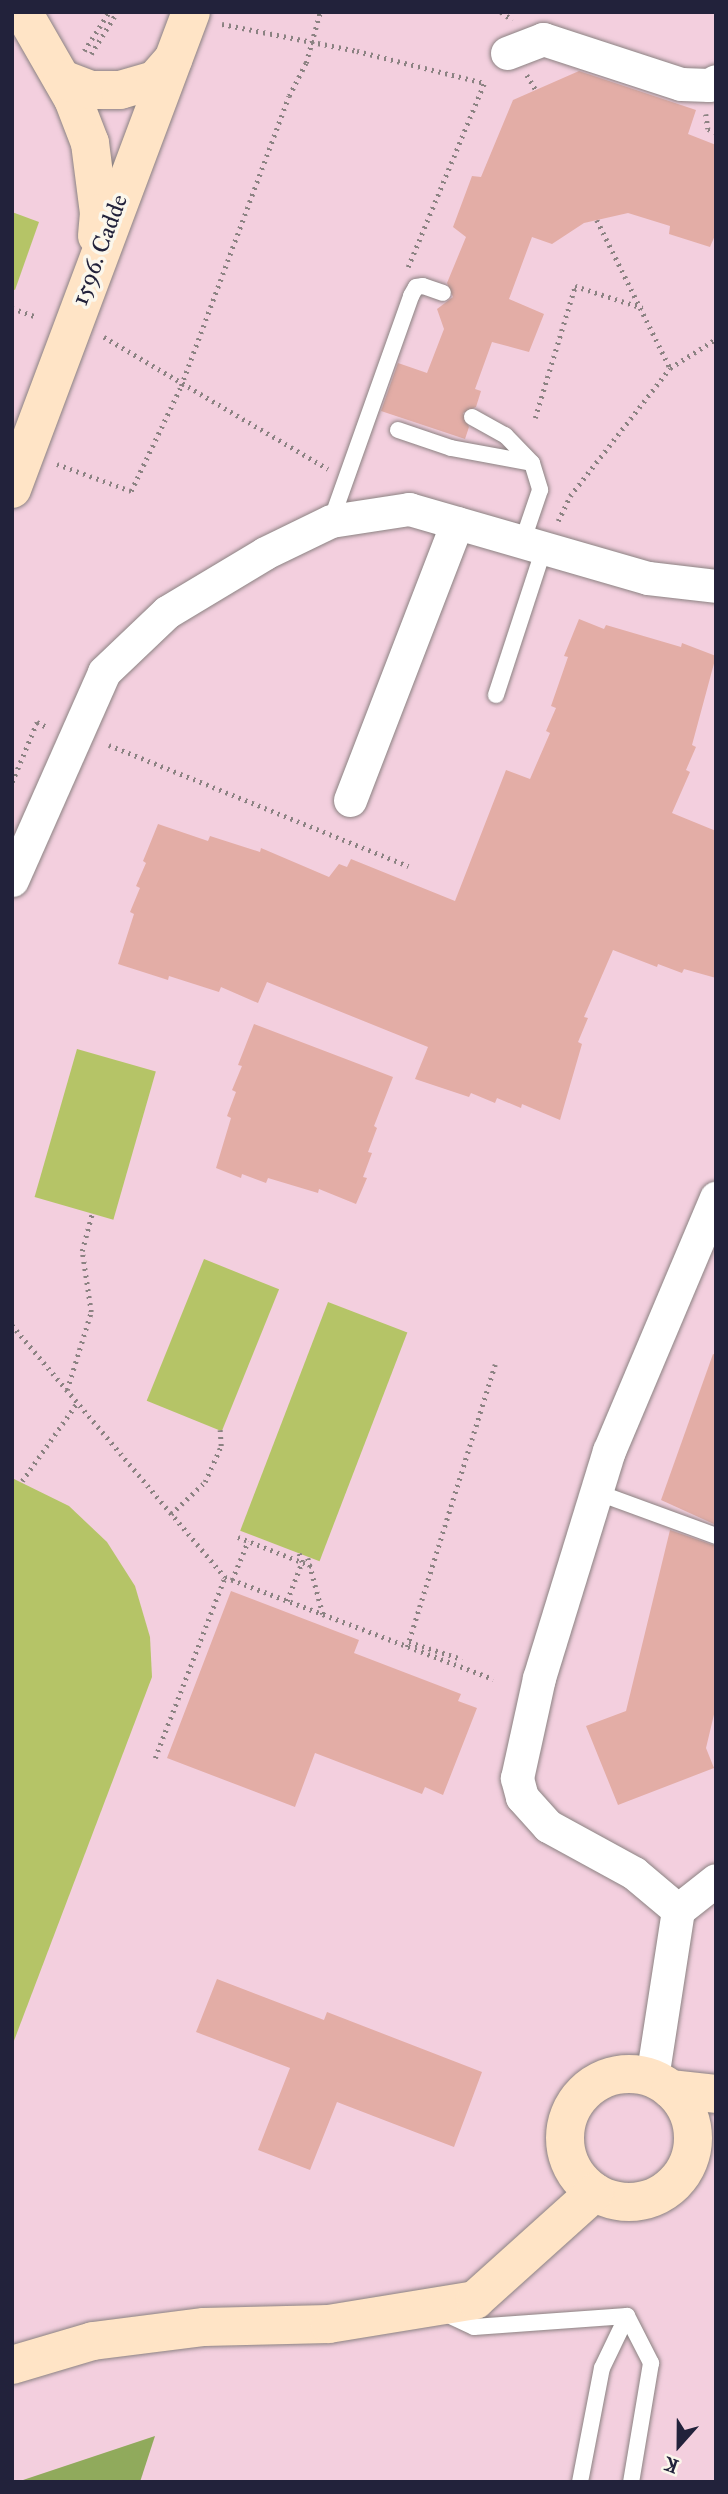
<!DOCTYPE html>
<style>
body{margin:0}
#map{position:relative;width:728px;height:2494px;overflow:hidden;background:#f4e3ca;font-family:"IM FELL Great Primer",serif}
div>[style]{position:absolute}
.built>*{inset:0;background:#f3cfde;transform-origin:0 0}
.green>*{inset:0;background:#b5c467;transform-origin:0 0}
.forest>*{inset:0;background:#90aa5c}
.building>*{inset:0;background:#e3ada6}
.path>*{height:4.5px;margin-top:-2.25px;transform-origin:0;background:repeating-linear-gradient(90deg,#8b8282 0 2px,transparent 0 7px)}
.roads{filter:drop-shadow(0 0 2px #8b8282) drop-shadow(0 0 2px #8b8282)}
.lane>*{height:16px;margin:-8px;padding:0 8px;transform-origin:8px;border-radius:8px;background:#fff}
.street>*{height:33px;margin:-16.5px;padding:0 16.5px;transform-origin:16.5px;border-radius:16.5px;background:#fff}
.secondary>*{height:38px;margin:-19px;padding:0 19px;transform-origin:19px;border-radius:19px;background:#ffe4c6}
.secondary>.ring{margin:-19px;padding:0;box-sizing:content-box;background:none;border:38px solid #ffe4c6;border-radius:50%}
span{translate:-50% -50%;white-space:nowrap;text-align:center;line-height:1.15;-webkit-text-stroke:7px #fbf7ec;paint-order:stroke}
.street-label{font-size:24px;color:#22223b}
.frame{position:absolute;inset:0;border:14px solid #22223b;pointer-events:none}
.north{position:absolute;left:644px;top:2410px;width:70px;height:70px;-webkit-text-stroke:5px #fbf7ec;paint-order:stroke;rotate:201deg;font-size:19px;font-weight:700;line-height:28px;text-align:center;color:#22223b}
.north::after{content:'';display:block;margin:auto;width:24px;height:32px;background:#22223b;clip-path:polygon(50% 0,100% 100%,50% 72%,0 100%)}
</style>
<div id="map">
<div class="built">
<div style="left:12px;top:12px;width:704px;height:2470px"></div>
</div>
<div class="green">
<div style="clip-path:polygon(12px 212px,39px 222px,15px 290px,12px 289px)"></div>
<div style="left:77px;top:1049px;width:82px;height:154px;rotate:16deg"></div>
<div style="left:204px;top:1259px;width:81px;height:153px;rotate:22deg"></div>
<div style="left:328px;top:1302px;width:85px;height:245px;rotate:21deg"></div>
<div style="clip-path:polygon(12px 1478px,69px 1506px,107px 1542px,135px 1586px,150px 1637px,152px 1677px,12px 2046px)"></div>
</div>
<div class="forest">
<div style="clip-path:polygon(155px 2436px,140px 2482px,17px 2482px)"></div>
</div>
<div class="building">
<div style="clip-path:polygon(579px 71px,696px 110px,688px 134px,716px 145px,716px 233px,710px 247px,669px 234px,670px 226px,628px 213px,584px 223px,552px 244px,532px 237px,509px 299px,544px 314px,529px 352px,492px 342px,475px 389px,481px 391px,476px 407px,463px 413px,469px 427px,465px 439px,381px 411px,398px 363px,427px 373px,444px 329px,437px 309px,453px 297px,447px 283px,466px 237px,453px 227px,472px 176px,481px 177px,513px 100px)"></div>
<div style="clip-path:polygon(579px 619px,604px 629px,606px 625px,681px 647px,682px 643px,716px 656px,692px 745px,696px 747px,686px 770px,690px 772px,672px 813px,716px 831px,716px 978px,684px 969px,682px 973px,658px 964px,657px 967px,613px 950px,584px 1017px,588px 1018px,578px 1042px,582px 1044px,560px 1120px,522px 1104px,521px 1108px,497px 1098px,495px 1103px,471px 1093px,469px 1097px,415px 1079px,428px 1047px,267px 982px,258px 1003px,221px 987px,219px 992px,169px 976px,168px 980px,118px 964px,134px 914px,130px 912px,140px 888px,136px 886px,146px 863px,143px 861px,158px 824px,208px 841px,210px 836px,260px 852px,261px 848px,329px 877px,339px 864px,347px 867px,351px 859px,455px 901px,506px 770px,530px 779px,550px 733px,546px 731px,556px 708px,551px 706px,568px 657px,564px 656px)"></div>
<div style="clip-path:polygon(254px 1024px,393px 1077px,374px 1126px,377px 1128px,368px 1152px,372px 1153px,363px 1177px,367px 1178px,356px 1204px,319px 1189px,318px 1193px,268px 1178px,266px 1183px,242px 1174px,241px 1178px,216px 1168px,231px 1118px,227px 1116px,236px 1092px,232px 1090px,242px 1066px,238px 1065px)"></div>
<div style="clip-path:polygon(713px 1354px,716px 1355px,716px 1525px,661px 1500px)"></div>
<div style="clip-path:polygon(670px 1530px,716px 1546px,716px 1706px,706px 1748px,714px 1768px,618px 1805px,586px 1726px,626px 1711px)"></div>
<div style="clip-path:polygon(231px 1591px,359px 1640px,354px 1653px,461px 1694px,458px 1701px,477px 1708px,443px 1795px,425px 1787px,422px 1794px,315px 1753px,295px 1807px,167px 1758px)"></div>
<div style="clip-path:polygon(217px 1979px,324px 2020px,327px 2012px,482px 2072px,454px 2147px,337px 2102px,310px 2170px,258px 2150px,290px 2068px,196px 2032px)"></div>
</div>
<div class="path">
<div style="left:501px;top:12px;width:14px;rotate:34deg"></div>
<div style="left:222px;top:24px;width:138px;rotate:11.3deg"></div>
<div style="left:357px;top:51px;width:131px;rotate:14.1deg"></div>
<div style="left:84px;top:51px;width:46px;rotate:-57.3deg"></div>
<div style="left:91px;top:54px;width:49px;rotate:-58.2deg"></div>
<div style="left:527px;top:75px;width:17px;rotate:59deg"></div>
<div style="left:706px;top:114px;width:15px;rotate:82deg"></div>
<div style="left:708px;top:129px;width:9px;rotate:21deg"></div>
<div style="left:597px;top:220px;width:165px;rotate:63.7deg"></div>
<div style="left:408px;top:267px;width:201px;rotate:-67.5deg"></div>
<div style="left:12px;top:308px;width:27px;rotate:20deg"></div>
<div style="left:104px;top:337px;width:260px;rotate:30.5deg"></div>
<div style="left:535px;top:418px;width:138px;rotate:-73.1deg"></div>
<div style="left:575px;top:286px;width:71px;rotate:17.9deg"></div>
<div style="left:57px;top:464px;width:79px;rotate:20deg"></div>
<div style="left:131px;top:491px;width:116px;rotate:-64.5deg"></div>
<div style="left:181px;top:386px;width:309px;rotate:-69.6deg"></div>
<div style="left:289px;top:96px;width:37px;rotate:-63deg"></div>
<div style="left:306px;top:63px;width:53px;rotate:-74.6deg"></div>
<div style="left:558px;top:521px;width:28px;rotate:-64deg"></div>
<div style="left:570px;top:496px;width:162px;rotate:-52deg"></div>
<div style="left:670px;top:368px;width:54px;rotate:-32.2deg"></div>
<div style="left:109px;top:745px;width:323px;rotate:22deg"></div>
<div style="left:12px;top:782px;width:65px;rotate:-67.4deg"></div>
<div style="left:37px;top:722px;width:11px;rotate:27deg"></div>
<div style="left:12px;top:1325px;width:330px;rotate:49.8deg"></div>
<div style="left:225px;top:1577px;width:287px;rotate:20.8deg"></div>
<div style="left:67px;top:1390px;width:82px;rotate:-72.9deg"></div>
<div style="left:91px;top:1312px;width:62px;rotate:-98.4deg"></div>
<div style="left:82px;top:1251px;width:39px;rotate:-75deg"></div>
<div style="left:22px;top:1481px;width:95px;rotate:-54.8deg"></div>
<div style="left:171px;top:1514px;width:47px;rotate:-43.3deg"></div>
<div style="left:205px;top:1482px;width:39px;rotate:-66deg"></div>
<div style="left:221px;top:1446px;width:16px;rotate:-94deg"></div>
<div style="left:238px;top:1537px;width:82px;rotate:21.5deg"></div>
<div style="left:308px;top:1558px;width:58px;rotate:75deg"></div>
<div style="left:232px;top:1580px;width:42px;rotate:-67.7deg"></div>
<div style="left:287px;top:1601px;width:42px;rotate:-69deg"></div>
<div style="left:302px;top:1562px;width:9px;rotate:-111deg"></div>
<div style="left:409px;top:1642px;width:56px;rotate:17.8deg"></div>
<div style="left:407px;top:1647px;width:296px;rotate:-72.7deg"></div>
<div style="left:155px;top:1758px;width:194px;rotate:-68.9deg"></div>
</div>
<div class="roads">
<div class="lane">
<div style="left:472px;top:417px;width:38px;rotate:29deg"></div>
<div style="left:505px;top:435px;width:39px;rotate:46deg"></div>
<div style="left:532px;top:463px;width:28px;rotate:73deg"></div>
<div style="left:540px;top:490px;width:53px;rotate:108.8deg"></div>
<div style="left:398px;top:430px;width:56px;rotate:18.8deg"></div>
<div style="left:451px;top:448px;width:82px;rotate:10.5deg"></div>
<div style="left:331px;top:521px;width:239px;rotate:-70.4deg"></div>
<div style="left:411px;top:296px;width:10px;rotate:-61deg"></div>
<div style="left:416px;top:287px;width:7px;rotate:-8deg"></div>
<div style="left:423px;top:286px;width:21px;rotate:19deg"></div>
<div style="left:496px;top:695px;width:151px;rotate:-71.9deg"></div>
<div style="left:596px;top:1492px;width:128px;rotate:20.1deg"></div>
<div style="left:444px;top:2313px;width:33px;rotate:25deg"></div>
<div style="left:474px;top:2327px;width:153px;rotate:-4.1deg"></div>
<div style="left:580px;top:2482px;width:116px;rotate:-79.1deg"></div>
<div style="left:602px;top:2368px;width:58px;rotate:-64.3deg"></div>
<div style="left:627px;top:2316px;width:53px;rotate:62.9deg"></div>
<div style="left:651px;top:2363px;width:121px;rotate:99.5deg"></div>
</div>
<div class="street">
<div style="left:507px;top:53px;width:39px;rotate:-21deg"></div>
<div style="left:543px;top:39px;width:145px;rotate:18.1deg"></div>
<div style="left:681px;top:84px;width:28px;rotate:2deg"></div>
<div style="left:709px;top:85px;width:8px;rotate:-30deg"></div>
<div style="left:350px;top:800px;width:297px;rotate:-68.9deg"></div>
<div style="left:12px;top:880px;width:227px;rotate:-66.1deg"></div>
<div style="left:104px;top:672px;width:87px;rotate:-43.6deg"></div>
<div style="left:167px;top:612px;width:114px;rotate:-31deg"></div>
<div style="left:265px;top:553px;width:73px;rotate:-25.9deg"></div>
<div style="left:331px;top:521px;width:79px;rotate:-8.7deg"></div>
<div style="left:409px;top:509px;width:249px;rotate:16.1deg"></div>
<div style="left:648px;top:578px;width:68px;rotate:6.7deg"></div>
<div style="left:678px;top:1910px;width:57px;rotate:-139.9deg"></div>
<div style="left:634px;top:1873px;width:98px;rotate:-151.3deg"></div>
<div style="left:548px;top:1826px;width:39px;rotate:-132deg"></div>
<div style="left:522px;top:1797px;width:20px;rotate:-105deg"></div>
<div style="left:517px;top:1778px;width:102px;rotate:-77.6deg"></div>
<div style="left:539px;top:1678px;width:238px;rotate:-72.9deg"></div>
<div style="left:609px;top:1451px;width:275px;rotate:-67.1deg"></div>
<div style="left:652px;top:2078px;width:170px;rotate:-81.2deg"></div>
<div style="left:678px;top:1910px;width:48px;rotate:-38.3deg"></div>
</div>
<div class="secondary">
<div style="left:23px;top:12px;width:100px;rotate:60.1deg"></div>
<div style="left:73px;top:99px;width:47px;rotate:68.9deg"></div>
<div style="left:90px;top:143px;width:71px;rotate:82.7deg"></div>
<div style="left:99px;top:213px;width:23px;rotate:95deg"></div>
<div style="left:62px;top:79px;width:31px;rotate:21deg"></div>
<div style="left:91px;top:90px;width:29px"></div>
<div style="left:120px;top:90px;width:36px;rotate:-16deg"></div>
<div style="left:155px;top:80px;width:28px;rotate:-49deg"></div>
<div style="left:12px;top:489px;width:509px;rotate:-69.43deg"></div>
<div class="ring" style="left:565px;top:2074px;width:90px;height:90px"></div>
<div style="left:670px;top:2089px;width:46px;rotate:6.2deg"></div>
<div style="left:12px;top:2365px;width:84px;rotate:-16.5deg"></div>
<div style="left:93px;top:2341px;width:112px;rotate:-7.2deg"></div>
<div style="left:204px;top:2327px;width:125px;rotate:-1.4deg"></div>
<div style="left:329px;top:2324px;width:148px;rotate:-9.3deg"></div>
<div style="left:475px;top:2300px;width:161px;rotate:-42deg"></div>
</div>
</div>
<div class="street-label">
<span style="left:100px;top:250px;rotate:-69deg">1596. Cadde</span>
</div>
<div class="frame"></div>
<div class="north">K</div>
</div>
